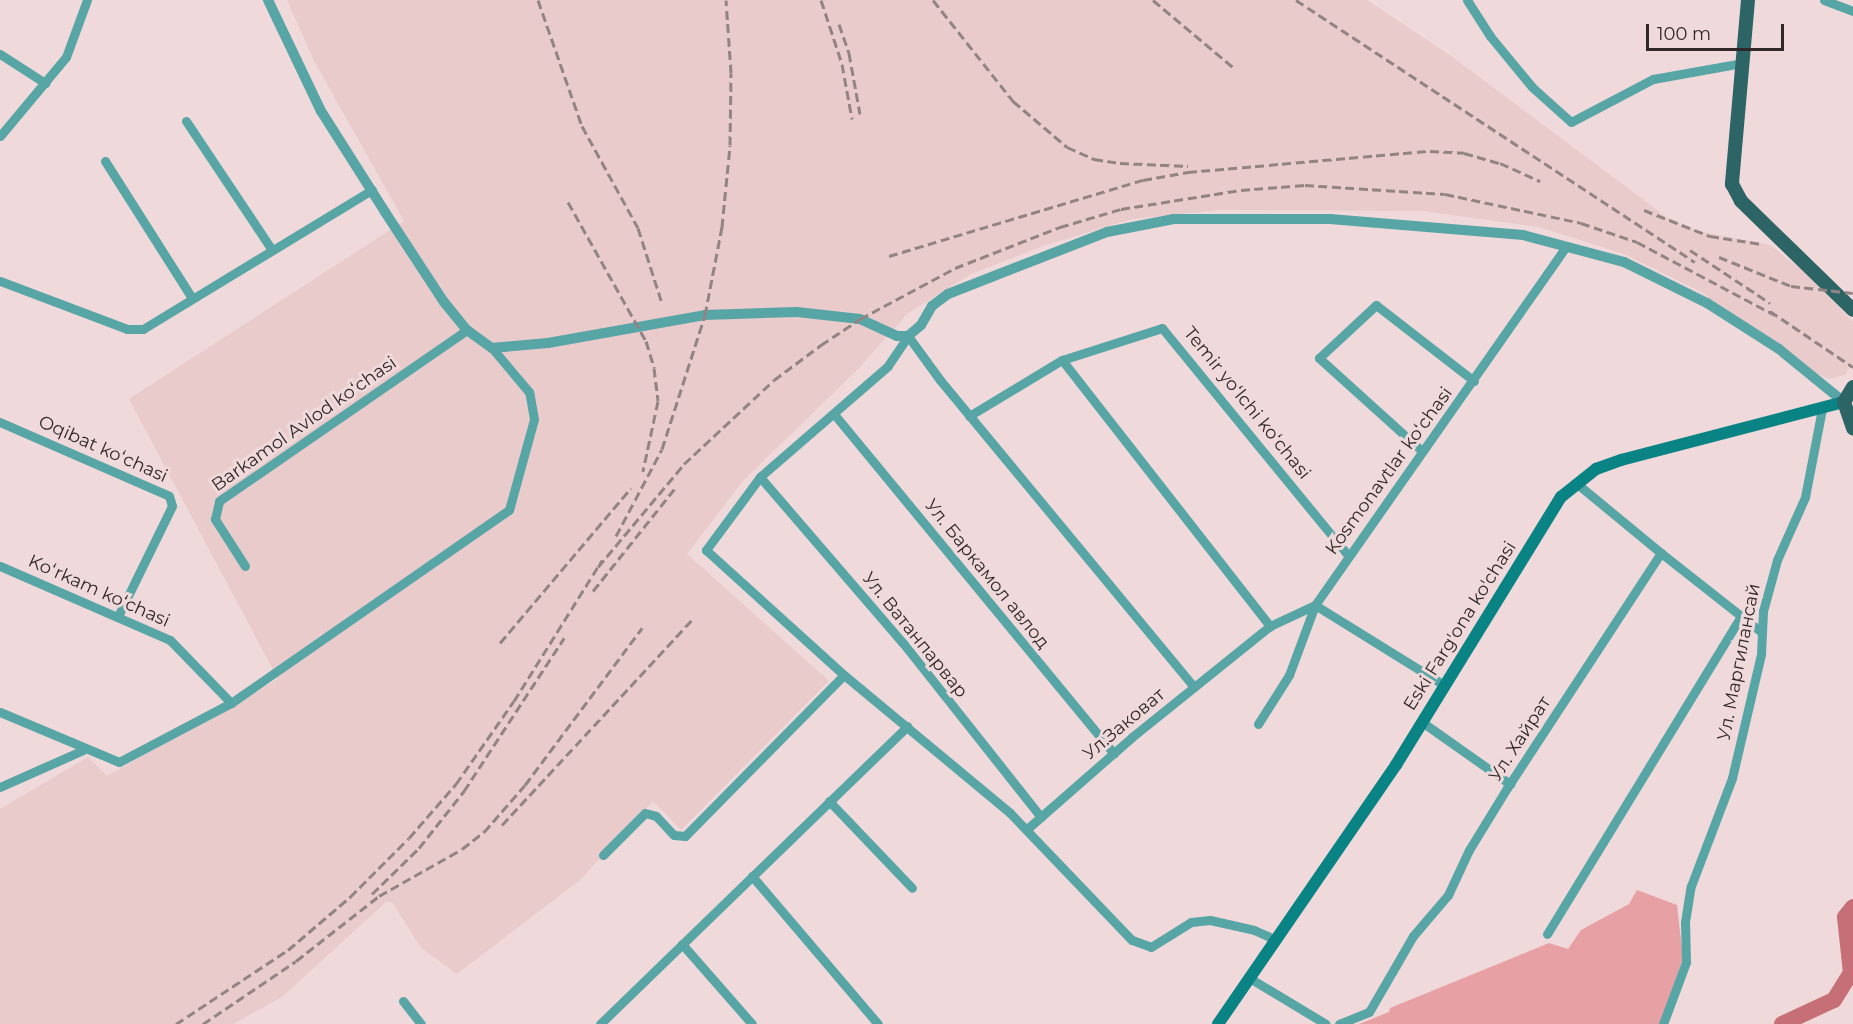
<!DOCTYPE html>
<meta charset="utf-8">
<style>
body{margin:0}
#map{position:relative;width:1853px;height:1024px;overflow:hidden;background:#f0d9da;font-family:Montserrat,sans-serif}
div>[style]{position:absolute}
.built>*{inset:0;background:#e9cbcc}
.green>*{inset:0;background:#e7a1a5}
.river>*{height:16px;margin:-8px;padding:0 8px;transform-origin:8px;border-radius:8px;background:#c76f76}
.minor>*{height:9px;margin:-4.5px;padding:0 4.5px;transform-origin:4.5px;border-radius:4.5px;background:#58a5a6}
.tertiary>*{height:10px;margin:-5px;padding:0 5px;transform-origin:5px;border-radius:5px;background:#58a5a6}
.secondary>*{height:12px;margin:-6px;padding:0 6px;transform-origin:6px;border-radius:6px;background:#0a8385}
.primary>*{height:14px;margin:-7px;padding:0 7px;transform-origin:7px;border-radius:7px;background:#2d6465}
.rail>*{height:3px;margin-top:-1.5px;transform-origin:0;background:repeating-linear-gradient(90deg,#938484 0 9px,transparent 0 13.5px)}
span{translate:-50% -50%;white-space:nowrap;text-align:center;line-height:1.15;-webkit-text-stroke:6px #f0d9da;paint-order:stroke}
.street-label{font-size:18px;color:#302828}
.scale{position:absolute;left:1646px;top:24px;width:138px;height:27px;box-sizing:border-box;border:3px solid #302828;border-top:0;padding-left:8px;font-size:18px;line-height:21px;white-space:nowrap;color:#302828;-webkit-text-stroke:4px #f0d9da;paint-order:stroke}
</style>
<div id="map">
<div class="built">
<div style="clip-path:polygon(287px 0,1367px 0,1451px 56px,1668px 218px,1699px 231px,1770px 245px,1807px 274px,1853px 322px,1853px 363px,1845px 375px,1829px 379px,1813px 372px,1701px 292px,1624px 254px,1539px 227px,1423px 211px,1219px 210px,1132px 219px,1043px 246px,971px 274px,908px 313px,859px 368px,743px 481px,687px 554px,829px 681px,681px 830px,653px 801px,580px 880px,457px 974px,421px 948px,392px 902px,386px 902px,282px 997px,233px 1024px,0 1024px,0 809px,88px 757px,107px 776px,278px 679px,129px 399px,404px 221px,314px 61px)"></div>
</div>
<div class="green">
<div style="clip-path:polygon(1637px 890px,1677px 905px,1683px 958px,1660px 1024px,1359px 1024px,1389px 1012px,1390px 1008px,1549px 943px,1568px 949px,1581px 930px,1629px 904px)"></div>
</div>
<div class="river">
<div style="left:1782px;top:1024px;width:57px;rotate:-24.8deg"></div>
<div style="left:1834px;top:1000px;width:32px;rotate:-58deg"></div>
<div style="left:1851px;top:973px;width:56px;rotate:-96.1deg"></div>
<div style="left:1845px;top:917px;width:13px;rotate:-51deg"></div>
</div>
<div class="minor">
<div style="left:1467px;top:0;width:43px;rotate:57.4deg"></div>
<div style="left:1490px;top:36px;width:66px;rotate:50.5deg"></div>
<div style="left:1532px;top:87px;width:52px;rotate:41.9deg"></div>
<div style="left:1571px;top:122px;width:93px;rotate:-27.7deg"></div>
<div style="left:1653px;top:79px;width:90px;rotate:-10.2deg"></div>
<div style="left:1824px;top:0;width:31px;rotate:21deg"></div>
<div style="left:0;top:54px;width:54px;rotate:32.8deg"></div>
<div style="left:186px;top:121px;width:155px;rotate:56.3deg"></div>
<div style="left:0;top:136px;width:103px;rotate:-50.1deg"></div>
<div style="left:66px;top:57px;width:61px;rotate:-69.8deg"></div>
<div style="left:105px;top:161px;width:162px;rotate:57.6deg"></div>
<div style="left:0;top:281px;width:136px;rotate:20.7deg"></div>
<div style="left:127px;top:329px;width:16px"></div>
<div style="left:143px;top:329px;width:268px;rotate:-31.3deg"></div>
<div style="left:1062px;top:360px;width:338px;rotate:52deg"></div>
<div style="left:834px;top:414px;width:440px;rotate:50.5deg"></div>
<div style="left:969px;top:416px;width:109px;rotate:-31.1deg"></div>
<div style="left:1062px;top:360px;width:105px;rotate:-17.7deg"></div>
<div style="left:1162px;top:328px;width:293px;rotate:50.7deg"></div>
<div style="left:0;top:422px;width:184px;rotate:23.6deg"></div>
<div style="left:169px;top:496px;width:10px;rotate:73deg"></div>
<div style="left:172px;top:506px;width:123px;rotate:116.1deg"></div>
<div style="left:1422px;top:451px;width:139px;rotate:-137.9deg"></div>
<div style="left:1319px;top:358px;width:78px;rotate:-42.9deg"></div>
<div style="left:1376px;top:305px;width:124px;rotate:37.8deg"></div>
<div style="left:760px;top:477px;width:219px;rotate:49.3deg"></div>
<div style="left:903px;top:643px;width:222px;rotate:51.6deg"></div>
<div style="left:1661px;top:553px;width:126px;rotate:38.2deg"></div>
<div style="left:0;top:566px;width:185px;rotate:23.5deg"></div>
<div style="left:170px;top:640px;width:88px;rotate:45.9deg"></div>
<div style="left:245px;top:566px;width:56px;rotate:-122.6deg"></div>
<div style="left:215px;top:519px;width:18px;rotate:-77deg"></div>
<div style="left:219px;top:501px;width:301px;rotate:-34.6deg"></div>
<div style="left:1194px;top:687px;width:398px;rotate:-129.6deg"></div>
<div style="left:940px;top:380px;width:54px;rotate:-126deg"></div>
<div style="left:908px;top:336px;width:36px;rotate:124deg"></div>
<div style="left:888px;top:366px;width:169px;rotate:139.1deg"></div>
<div style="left:760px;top:477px;width:91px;rotate:126.5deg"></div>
<div style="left:706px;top:550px;width:186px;rotate:42.2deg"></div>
<div style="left:844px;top:675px;width:216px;rotate:39.7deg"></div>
<div style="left:1010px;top:813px;width:176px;rotate:46.2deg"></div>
<div style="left:1132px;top:940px;width:20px;rotate:20deg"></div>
<div style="left:1151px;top:947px;width:47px;rotate:-32deg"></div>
<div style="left:1191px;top:922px;width:19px;rotate:-6deg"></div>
<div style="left:1210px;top:920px;width:45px;rotate:12.8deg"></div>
<div style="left:1254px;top:930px;width:24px;rotate:24deg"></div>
<div style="left:0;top:712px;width:129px;rotate:22.8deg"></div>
<div style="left:119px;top:762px;width:127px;rotate:-27.8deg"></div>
<div style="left:231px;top:703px;width:338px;rotate:-34.8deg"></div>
<div style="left:509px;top:510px;width:94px;rotate:-74.6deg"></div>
<div style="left:534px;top:419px;width:27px;rotate:-100deg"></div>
<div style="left:529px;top:392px;width:57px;rotate:-130.1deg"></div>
<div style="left:1422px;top:722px;width:108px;rotate:35.2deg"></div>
<div style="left:1258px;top:724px;width:58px;rotate:-57.7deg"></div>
<div style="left:1289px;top:675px;width:75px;rotate:-69.6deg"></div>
<div style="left:1315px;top:605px;width:438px;rotate:-55deg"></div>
<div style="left:0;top:787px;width:91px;rotate:-24deg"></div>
<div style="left:829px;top:801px;width:120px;rotate:46.3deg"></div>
<div style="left:1027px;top:829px;width:140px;rotate:-41.2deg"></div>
<div style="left:1132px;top:737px;width:177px;rotate:-38.8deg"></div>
<div style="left:1270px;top:626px;width:50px;rotate:-25deg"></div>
<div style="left:1315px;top:605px;width:152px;rotate:31.8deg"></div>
<div style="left:603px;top:855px;width:59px;rotate:-45deg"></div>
<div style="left:645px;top:813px;width:11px;rotate:15deg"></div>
<div style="left:656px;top:816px;width:26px;rotate:47deg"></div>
<div style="left:674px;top:835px;width:11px;rotate:5deg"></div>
<div style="left:685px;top:836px;width:226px;rotate:-45.4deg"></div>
<div style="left:752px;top:876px;width:194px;rotate:49.6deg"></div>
<div style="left:1547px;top:934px;width:373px;rotate:-58.6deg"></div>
<div style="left:682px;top:944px;width:106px;rotate:48.8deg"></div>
<div style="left:1251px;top:979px;width:87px;rotate:31deg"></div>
<div style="left:403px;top:1001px;width:29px;rotate:52deg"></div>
<div style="left:600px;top:1024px;width:428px;rotate:-44.1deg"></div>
<div style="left:1339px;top:1024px;width:32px;rotate:-22deg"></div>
<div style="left:1369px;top:1012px;width:88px;rotate:-59.9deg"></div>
<div style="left:1413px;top:936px;width:54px;rotate:-49.5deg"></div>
<div style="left:1448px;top:895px;width:50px;rotate:-65deg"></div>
<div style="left:1469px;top:850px;width:73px;rotate:-58.5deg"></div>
<div style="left:1507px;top:788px;width:281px;rotate:-56.8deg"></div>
<div style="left:1661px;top:553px;width:110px;rotate:-140.5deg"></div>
<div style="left:1663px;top:1024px;width:66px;rotate:-69.6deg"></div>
<div style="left:1686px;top:962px;width:40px;rotate:-91.4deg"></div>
<div style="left:1685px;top:922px;width:36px;rotate:-81deg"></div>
<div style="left:1691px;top:886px;width:116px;rotate:-69.2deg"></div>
<div style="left:1732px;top:778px;width:127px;rotate:-76.8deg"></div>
<div style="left:1761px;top:654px;width:43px;rotate:-87.3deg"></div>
<div style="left:1763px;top:611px;width:53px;rotate:-74.6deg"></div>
<div style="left:1777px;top:560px;width:69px;rotate:-66deg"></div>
<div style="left:1805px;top:497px;width:90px;rotate:-79.1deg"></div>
</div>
<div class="tertiary">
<div style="left:268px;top:0;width:123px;rotate:64.5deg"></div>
<div style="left:321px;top:111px;width:120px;rotate:57.6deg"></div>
<div style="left:385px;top:212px;width:108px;rotate:56.8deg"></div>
<div style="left:444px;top:302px;width:36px;rotate:51deg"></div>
<div style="left:467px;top:330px;width:31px;rotate:36deg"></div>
<div style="left:492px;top:348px;width:56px;rotate:-5.1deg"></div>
<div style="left:548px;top:343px;width:159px;rotate:-10.1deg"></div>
<div style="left:705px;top:315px;width:92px;rotate:-1.9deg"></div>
<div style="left:797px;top:312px;width:63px;rotate:6.3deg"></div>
<div style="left:860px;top:319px;width:41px;rotate:24.7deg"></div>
<div style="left:897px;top:336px;width:11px"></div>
<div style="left:908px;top:336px;width:17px;rotate:-40deg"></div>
<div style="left:921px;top:325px;width:22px;rotate:-60deg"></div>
<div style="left:932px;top:306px;width:20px;rotate:-37deg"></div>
<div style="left:948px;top:294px;width:171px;rotate:-21.3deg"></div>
<div style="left:1107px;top:232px;width:68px;rotate:-11deg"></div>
<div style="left:1174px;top:219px;width:156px"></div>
<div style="left:1330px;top:219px;width:194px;rotate:4.7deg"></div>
<div style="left:1523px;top:235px;width:105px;rotate:15deg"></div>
<div style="left:1624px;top:262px;width:93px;rotate:26.3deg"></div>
<div style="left:1707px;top:303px;width:85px;rotate:32.6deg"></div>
<div style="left:1779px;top:349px;width:84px;rotate:39.2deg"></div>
</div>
<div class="secondary">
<div style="left:1218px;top:1024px;width:314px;rotate:-55.5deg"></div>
<div style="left:1396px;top:765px;width:315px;rotate:-58.4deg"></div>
<div style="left:1561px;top:497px;width:45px;rotate:-38.7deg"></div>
<div style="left:1596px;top:469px;width:27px;rotate:-20deg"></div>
<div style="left:1621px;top:460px;width:230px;rotate:-14.6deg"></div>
</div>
<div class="primary">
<div style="left:1748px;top:0;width:185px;rotate:95deg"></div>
<div style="left:1732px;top:184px;width:19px;rotate:62deg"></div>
<div style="left:1741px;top:201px;width:156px;rotate:44.2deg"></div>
<div style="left:1853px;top:387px;width:17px;rotate:121deg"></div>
<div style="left:1844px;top:402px;width:28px;rotate:71deg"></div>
</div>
<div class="rail">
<div style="left:538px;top:0;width:133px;rotate:70.8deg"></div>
<div style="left:582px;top:126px;width:116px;rotate:61.2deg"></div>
<div style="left:638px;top:228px;width:76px;rotate:72.3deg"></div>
<div style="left:821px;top:0;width:67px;rotate:71.8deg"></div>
<div style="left:842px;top:64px;width:56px;rotate:79.7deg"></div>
<div style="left:933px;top:0;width:129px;rotate:51.6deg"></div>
<div style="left:1013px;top:101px;width:71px;rotate:40.4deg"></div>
<div style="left:1067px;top:147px;width:30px;rotate:24deg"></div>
<div style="left:1094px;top:159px;width:26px;rotate:9deg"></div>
<div style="left:1120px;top:163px;width:68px;rotate:2.5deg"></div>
<div style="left:1153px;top:0;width:106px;rotate:40deg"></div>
<div style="left:1296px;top:0;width:477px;rotate:33.3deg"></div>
<div style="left:839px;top:24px;width:31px;rotate:71deg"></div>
<div style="left:849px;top:53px;width:62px;rotate:79.8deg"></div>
<div style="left:568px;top:202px;width:159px;rotate:60.7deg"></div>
<div style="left:646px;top:341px;width:28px;rotate:73deg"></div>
<div style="left:654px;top:368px;width:33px;rotate:83deg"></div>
<div style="left:658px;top:401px;width:72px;rotate:102.1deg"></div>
<div style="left:1644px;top:210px;width:71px;rotate:21.5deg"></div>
<div style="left:1710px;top:236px;width:52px;rotate:8.9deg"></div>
<div style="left:1690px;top:250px;width:96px;rotate:33.5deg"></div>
<div style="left:889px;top:256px;width:265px;rotate:-16.7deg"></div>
<div style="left:1143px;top:180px;width:46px;rotate:-10.1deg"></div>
<div style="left:1188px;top:172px;width:243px;rotate:-5deg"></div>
<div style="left:1430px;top:151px;width:34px;rotate:3deg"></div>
<div style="left:1464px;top:153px;width:37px;rotate:16deg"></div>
<div style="left:1500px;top:163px;width:44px;rotate:24.2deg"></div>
<div style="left:1719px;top:257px;width:78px;rotate:21.9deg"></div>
<div style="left:1791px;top:286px;width:62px;rotate:6.4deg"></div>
<div style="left:1770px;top:311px;width:100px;rotate:34deg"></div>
<div style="left:616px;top:536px;width:98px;rotate:-62.1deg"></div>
<div style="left:662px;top:449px;width:141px;rotate:-72.2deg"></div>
<div style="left:705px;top:315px;width:90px;rotate:-79.1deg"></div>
<div style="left:722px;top:227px;width:82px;rotate:-84.4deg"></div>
<div style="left:730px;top:145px;width:72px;rotate:-89.2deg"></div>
<div style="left:731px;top:73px;width:73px;rotate:-93.9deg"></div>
<div style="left:598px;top:567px;width:134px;rotate:-50.1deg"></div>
<div style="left:684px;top:464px;width:123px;rotate:-43deg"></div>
<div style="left:774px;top:380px;width:59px;rotate:-36.7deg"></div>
<div style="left:821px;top:345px;width:47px;rotate:-33.7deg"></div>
<div style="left:860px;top:319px;width:108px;rotate:-28.2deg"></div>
<div style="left:955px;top:268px;width:113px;rotate:-21.3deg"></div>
<div style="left:1060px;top:227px;width:64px;rotate:-16.4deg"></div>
<div style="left:1121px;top:209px;width:121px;rotate:-9deg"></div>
<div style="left:1241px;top:190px;width:64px;rotate:-4.5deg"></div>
<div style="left:1305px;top:185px;width:140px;rotate:3.7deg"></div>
<div style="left:1445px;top:194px;width:139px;rotate:12deg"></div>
<div style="left:1581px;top:223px;width:59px;rotate:18.7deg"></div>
<div style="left:1637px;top:242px;width:156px;rotate:27.9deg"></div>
<div style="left:593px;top:591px;width:133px;rotate:-51.4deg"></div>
<div style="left:500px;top:643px;width:203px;rotate:-49.8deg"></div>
<div style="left:502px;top:825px;width:280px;rotate:-47.2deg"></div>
<div style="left:372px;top:894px;width:66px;rotate:-44.4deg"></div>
<div style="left:419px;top:848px;width:73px;rotate:-51.7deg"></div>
<div style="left:464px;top:791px;width:183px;rotate:-56.8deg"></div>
<div style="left:176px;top:1024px;width:134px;rotate:-33.5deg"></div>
<div style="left:288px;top:950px;width:82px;rotate:-40.5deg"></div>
<div style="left:350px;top:897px;width:83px;rotate:-45deg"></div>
<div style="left:409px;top:838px;width:72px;rotate:-49deg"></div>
<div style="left:456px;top:784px;width:101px;rotate:-55.1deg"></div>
<div style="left:514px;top:701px;width:166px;rotate:-58deg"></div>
<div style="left:203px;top:1024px;width:112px;rotate:-34.1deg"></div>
<div style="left:296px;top:961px;width:105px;rotate:-38.1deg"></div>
<div style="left:379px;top:896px;width:95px;rotate:-29.5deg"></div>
<div style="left:462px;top:849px;width:28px;rotate:-38deg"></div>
<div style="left:484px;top:832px;width:62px;rotate:-48.9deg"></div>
<div style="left:525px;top:785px;width:196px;rotate:-53.3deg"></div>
</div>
<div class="street-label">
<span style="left:1247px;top:403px;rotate:51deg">Temir yoʻlchi koʻchasi</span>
<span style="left:304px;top:424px;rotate:-35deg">Barkamol Аvlod koʻchasi</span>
<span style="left:103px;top:449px;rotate:24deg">Oqibat koʻchasi</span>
<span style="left:1389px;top:471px;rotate:-54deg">Kosmonavtlar koʻchasi</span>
<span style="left:987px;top:574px;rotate:51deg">Ул. Баркамол авлод</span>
<span style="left:99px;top:591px;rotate:24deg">Koʻrkam koʻchasi</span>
<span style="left:1460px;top:626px;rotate:-58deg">Eski Farg'ona ko'chasi</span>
<span style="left:915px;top:635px;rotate:51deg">Ул. Ватанпарвар</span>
<span style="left:1739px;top:662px;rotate:-79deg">Ул. Маргилансай</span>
<span style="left:1124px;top:724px;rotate:-40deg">Ул.Заковат</span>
<span style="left:1520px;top:739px;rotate:-57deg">Ул. Хайрат</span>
</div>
<div class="scale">100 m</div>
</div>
